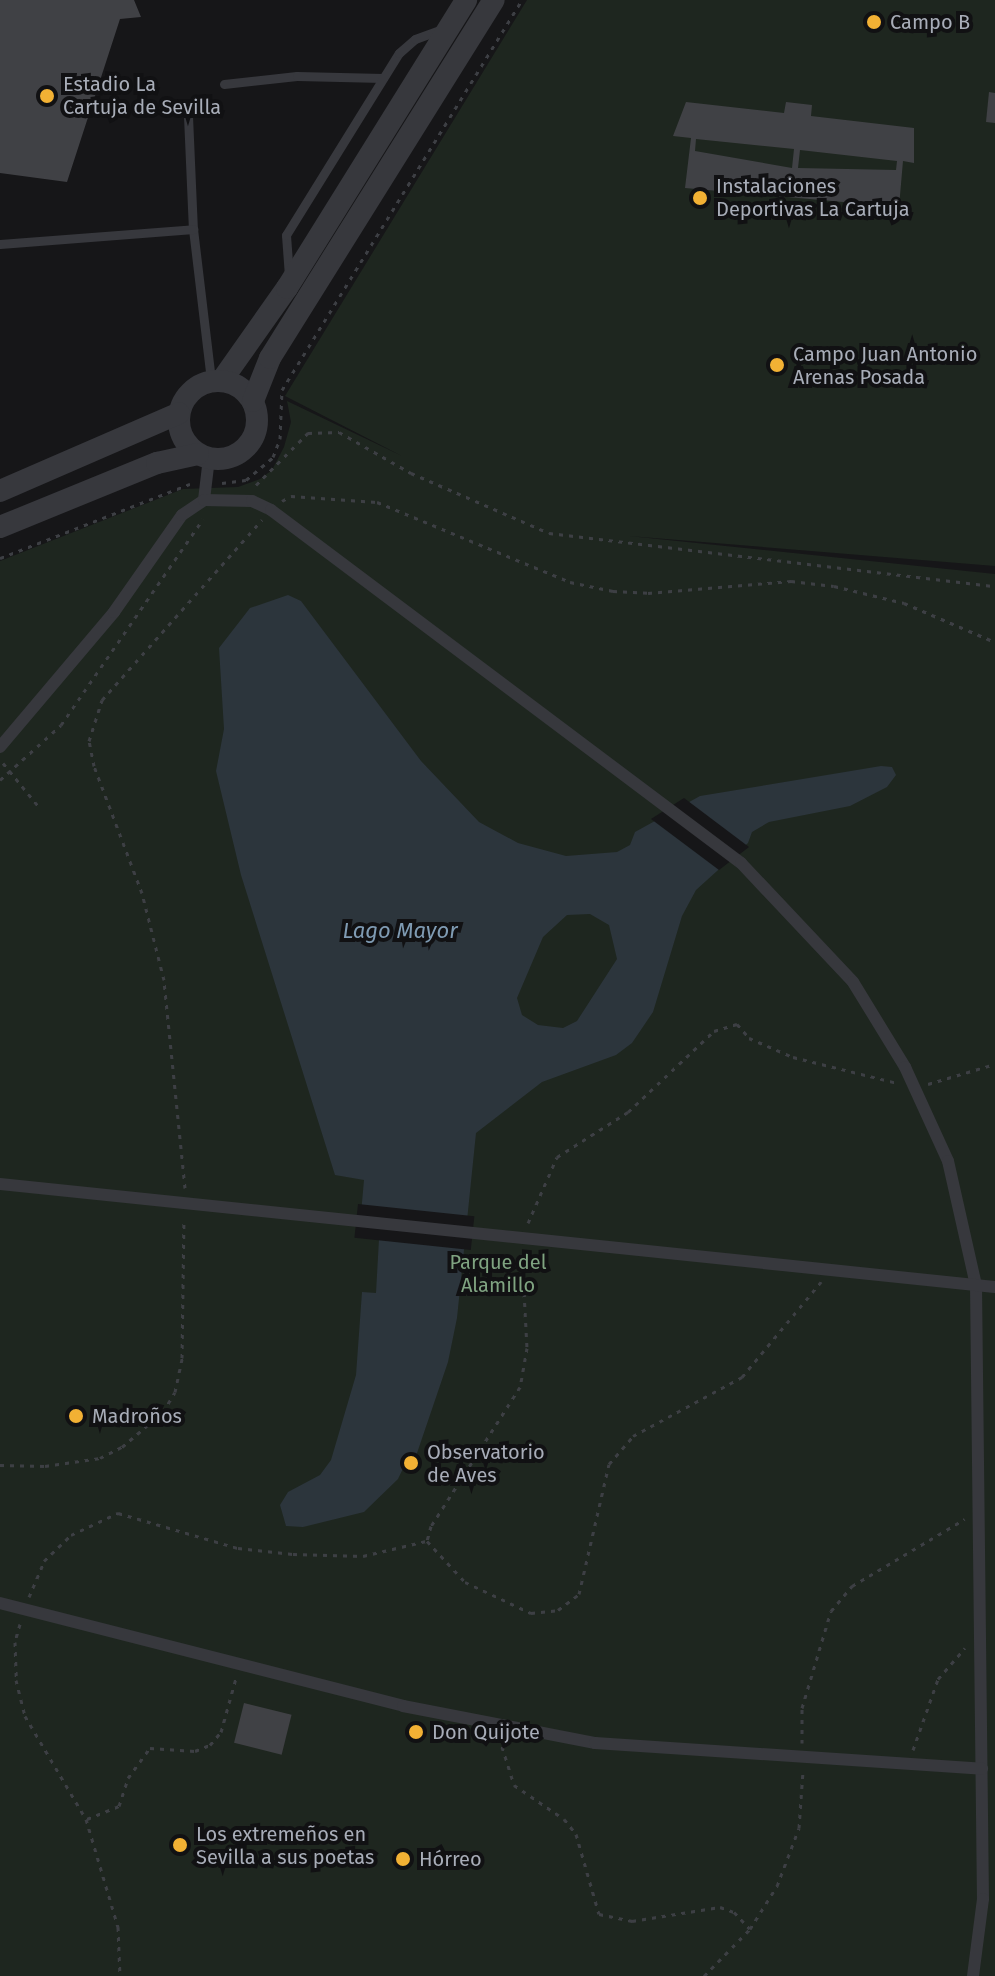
<!DOCTYPE html>
<meta charset="utf-8">
<style>
body{margin:0}
#map{position:relative;width:995px;height:1976px;overflow:hidden;background:#161618;font-family:"Fira Sans",sans-serif}
div>[style]{position:absolute}
.green>*{inset:0;background:#1e261f}
.water>*{inset:0;background:#2c353c}
.pier>*{inset:0;background:#161618;transform-origin:0 0}
.building>*{inset:0;background:#404145;transform-origin:0 0}
.path>*{height:3px;margin-top:-1.5px;transform-origin:0;background:repeating-linear-gradient(90deg,#3d3f44 0 4px,transparent 0 10px)}
.service>*{height:9px;margin:-4.5px;padding:0 4.5px;transform-origin:4.5px;border-radius:4.5px;background:#37383d}
.pedestrian>*{height:12px;margin:-6px;padding:0 6px;transform-origin:6px;border-radius:6px;background:#37383d}
.tertiary>*{height:22px;margin:-11px;padding:0 11px;transform-origin:11px;border-radius:11px;background:#37383d}
.tertiary>.ring{margin:-11px;padding:0;box-sizing:content-box;background:none;border:22px solid #37383d;border-radius:50%}
.dots>*{width:22px;height:22px;translate:-50% -50%;box-sizing:border-box;border:4px solid #111113;border-radius:50%}
span{translate:-50% -50%;white-space:nowrap;text-align:center;line-height:1.15;-webkit-text-stroke:8px #111113;paint-order:stroke}
.poi-label{font-size:20px;color:#a8adb8}
.left{translate:0 -50%;text-align:left}
.park-label{font-size:20px;color:#7fa381}
.water-label{font-size:22px;color:#7f9bb3;font-style:italic}
</style>
<div id="map">
<div class="green">
<div style="clip-path:polygon(527px 0,995px 0,995px 566px,629px 536px,995px 574px,995px 1976px,0 1976px,0 561px,183px 489px,238px 487px,260px 479px,272px 470px,284px 447px,291px 422px,287px 401px,402px 456px,285px 396px)"></div>
</div>
<div class="water">
<div style="clip-path:polygon(evenodd,288px 595px,301px 601px,421px 761px,479px 822px,518px 843px,566px 856px,617px 852px,630px 845px,635px 832px,700px 796px,881px 766px,892px 767px,896px 775px,887px 787px,850px 806px,769px 822px,752px 832px,748px 843px,696px 890px,682px 916px,653px 1012px,632px 1043px,616px 1055px,542px 1082px,476px 1133px,457px 1318px,448px 1362px,415px 1459px,409px 1456px,398px 1479px,364px 1512px,303px 1527px,286px 1526px,280px 1505px,288px 1492px,320px 1475px,331px 1460px,356px 1375px,362px 1292px,376px 1293px,379px 1239px,359px 1236px,364px 1180px,335px 1175px,241px 875px,216px 771px,224px 729px,219px 648px,250px 608px,288px 595px,590px 914px,609px 925px,617px 959px,577px 1021px,563px 1028px,538px 1025px,522px 1015px,517px 998px,543px 937px,567px 915px,590px 914px)"></div>
</div>
<div class="pier">
<div style="clip-path:polygon(684px 798px,749px 847px,719px 870px,651px 819px)"></div>
<div style="left:358px;top:1204px;width:117px;height:34px;rotate:6deg"></div>
</div>
<div class="building">
<div style="clip-path:polygon(0 0,134px 0,141px 17px,120px 19px,67px 182px,0 173px)"></div>
<div style="clip-path:polygon(989px 92px,995px 93px,995px 123px,986px 122px)"></div>
<div style="clip-path:polygon(evenodd,686px 102px,784px 113px,786px 102px,812px 105px,811px 116px,914px 128px,914px 163px,903px 161px,899px 207px,685px 188px,691px 138px,673px 136px,686px 102px,696px 139px,794px 149px,792px 168px,695px 151px,696px 139px,686px 102px,800px 150px,897px 161px,896px 170px,798px 168px,800px 150px)"></div>
<div style="left:244px;top:1703px;width:49px;height:41px;rotate:14deg"></div>
</div>
<div class="path">
<div style="left:222px;top:483px;width:24px;rotate:-7deg"></div>
<div style="left:246px;top:480px;width:35px;rotate:-40deg"></div>
<div style="left:273px;top:457px;width:19px;rotate:-69deg"></div>
<div style="left:280px;top:439px;width:49px;rotate:-87.7deg"></div>
<div style="left:282px;top:390px;width:458px;rotate:-58.4deg"></div>
<div style="left:256px;top:485px;width:74px;rotate:-45deg"></div>
<div style="left:308px;top:433px;width:31px;rotate:-2deg"></div>
<div style="left:339px;top:432px;width:83px;rotate:29.7deg"></div>
<div style="left:411px;top:473px;width:150px;rotate:23.5deg"></div>
<div style="left:549px;top:533px;width:449px;rotate:6.8deg"></div>
<div style="left:282px;top:501px;width:10px;rotate:-29deg"></div>
<div style="left:291px;top:496px;width:86px;rotate:4deg"></div>
<div style="left:377px;top:502px;width:209px;rotate:22.5deg"></div>
<div style="left:570px;top:582px;width:44px;rotate:11.8deg"></div>
<div style="left:613px;top:591px;width:35px;rotate:3deg"></div>
<div style="left:648px;top:593px;width:144px;rotate:-4.8deg"></div>
<div style="left:791px;top:581px;width:43px;rotate:6.6deg"></div>
<div style="left:834px;top:586px;width:72px;rotate:13.7deg"></div>
<div style="left:904px;top:603px;width:99px;rotate:23.2deg"></div>
<div style="left:0;top:558px;width:204px;rotate:-21.3deg"></div>
<div style="left:3px;top:763px;width:57px;rotate:50.7deg"></div>
<div style="left:0;top:780px;width:82px;rotate:-42deg"></div>
<div style="left:61px;top:725px;width:250px;rotate:-55.4deg"></div>
<div style="left:928px;top:1084px;width:70px;rotate:-16.6deg"></div>
<div style="left:185px;top:1188px;width:209px;rotate:-95.8deg"></div>
<div style="left:164px;top:980px;width:90px;rotate:-104.2deg"></div>
<div style="left:142px;top:893px;width:136px;rotate:-110.7deg"></div>
<div style="left:94px;top:766px;width:25px;rotate:-101deg"></div>
<div style="left:89px;top:741px;width:43px;rotate:-72.4deg"></div>
<div style="left:102px;top:700px;width:241px;rotate:-48.4deg"></div>
<div style="left:528px;top:1223px;width:72px;rotate:-66.3deg"></div>
<div style="left:557px;top:1157px;width:84px;rotate:-32.4deg"></div>
<div style="left:628px;top:1112px;width:118px;rotate:-43.3deg"></div>
<div style="left:714px;top:1031px;width:24px;rotate:-17deg"></div>
<div style="left:737px;top:1024px;width:18px;rotate:49deg"></div>
<div style="left:749px;top:1038px;width:48px;rotate:23.4deg"></div>
<div style="left:793px;top:1057px;width:107px;rotate:14deg"></div>
<div style="left:522px;top:1253px;width:95px;rotate:87deg"></div>
<div style="left:527px;top:1348px;width:40px;rotate:100deg"></div>
<div style="left:520px;top:1387px;width:165px;rotate:122.6deg"></div>
<div style="left:431px;top:1526px;width:16px;rotate:105deg"></div>
<div style="left:427px;top:1541px;width:56px;rotate:47.2deg"></div>
<div style="left:465px;top:1582px;width:73px;rotate:25.2deg"></div>
<div style="left:531px;top:1613px;width:27px;rotate:-6deg"></div>
<div style="left:558px;top:1610px;width:26px;rotate:-37deg"></div>
<div style="left:579px;top:1594px;width:133px;rotate:-77deg"></div>
<div style="left:609px;top:1464px;width:37px;rotate:-49deg"></div>
<div style="left:633px;top:1436px;width:124px;rotate:-28.4deg"></div>
<div style="left:742px;top:1377px;width:124px;rotate:-50.3deg"></div>
<div style="left:0;top:1465px;width:45px;rotate:1.3deg"></div>
<div style="left:45px;top:1466px;width:56px;rotate:-8.3deg"></div>
<div style="left:100px;top:1458px;width:25px;rotate:-27deg"></div>
<div style="left:122px;top:1447px;width:54px;rotate:-40.5deg"></div>
<div style="left:163px;top:1412px;width:23px;rotate:-59deg"></div>
<div style="left:175px;top:1392px;width:35px;rotate:-78deg"></div>
<div style="left:182px;top:1358px;width:139px;rotate:-89.2deg"></div>
<div style="left:29px;top:1597px;width:39px;rotate:-67deg"></div>
<div style="left:44px;top:1561px;width:37px;rotate:-44deg"></div>
<div style="left:71px;top:1535px;width:52px;rotate:-25.1deg"></div>
<div style="left:118px;top:1513px;width:125px;rotate:16.3deg"></div>
<div style="left:238px;top:1548px;width:55px;rotate:6.2deg"></div>
<div style="left:293px;top:1554px;width:70px;rotate:1.6deg"></div>
<div style="left:363px;top:1556px;width:65px;rotate:-13.4deg"></div>
<div style="left:20px;top:1624px;width:19px;rotate:106deg"></div>
<div style="left:15px;top:1642px;width:38px;rotate:88deg"></div>
<div style="left:16px;top:1680px;width:37px;rotate:76deg"></div>
<div style="left:25px;top:1716px;width:120px;rotate:59.4deg"></div>
<div style="left:86px;top:1819px;width:113px;rotate:73.5deg"></div>
<div style="left:118px;top:1927px;width:49px;rotate:87.7deg"></div>
<div style="left:499px;top:1737px;width:50px;rotate:72.6deg"></div>
<div style="left:514px;top:1785px;width:60px;rotate:34.2deg"></div>
<div style="left:564px;top:1819px;width:19px;rotate:51deg"></div>
<div style="left:576px;top:1834px;width:83px;rotate:74deg"></div>
<div style="left:599px;top:1914px;width:34px;rotate:12deg"></div>
<div style="left:632px;top:1921px;width:89px;rotate:-9deg"></div>
<div style="left:720px;top:1907px;width:15px;rotate:20deg"></div>
<div style="left:734px;top:1912px;width:23px;rotate:47deg"></div>
<div style="left:802px;top:1743px;width:35px;rotate:-90deg"></div>
<div style="left:802px;top:1708px;width:101px;rotate:-73.4deg"></div>
<div style="left:831px;top:1611px;width:33px;rotate:-50deg"></div>
<div style="left:852px;top:1586px;width:131px;rotate:-30.7deg"></div>
<div style="left:913px;top:1750px;width:75px;rotate:-70.6deg"></div>
<div style="left:938px;top:1679px;width:41px;rotate:-48.9deg"></div>
<div style="left:87px;top:1819px;width:35px;rotate:-22deg"></div>
<div style="left:119px;top:1806px;width:29px;rotate:-72deg"></div>
<div style="left:128px;top:1778px;width:37px;rotate:-54deg"></div>
<div style="left:150px;top:1748px;width:45px;rotate:3.8deg"></div>
<div style="left:195px;top:1751px;width:16px;rotate:-22deg"></div>
<div style="left:210px;top:1745px;width:17px;rotate:-50deg"></div>
<div style="left:221px;top:1732px;width:56px;rotate:-74.5deg"></div>
<div style="left:704px;top:1976px;width:66px;rotate:-45.6deg"></div>
<div style="left:750px;top:1929px;width:51px;rotate:-57.9deg"></div>
<div style="left:777px;top:1886px;width:62px;rotate:-69.2deg"></div>
<div style="left:799px;top:1828px;width:57px;rotate:-86deg"></div>
</div>
<div class="service">
<div style="left:224px;top:84px;width:73px;rotate:-6.3deg"></div>
<div style="left:297px;top:76px;width:86px;rotate:1.3deg"></div>
<div style="left:188px;top:116px;width:113px;rotate:87.5deg"></div>
<div style="left:193px;top:229px;width:153px;rotate:83.2deg"></div>
<div style="left:0;top:244px;width:194px;rotate:-4.4deg"></div>
<div style="left:289px;top:276px;width:41px;rotate:-94.2deg"></div>
<div style="left:286px;top:235px;width:214px;rotate:-58.2deg"></div>
<div style="left:399px;top:53px;width:21px;rotate:-41deg"></div>
<div style="left:415px;top:39px;width:27px;rotate:-20deg"></div>
</div>
<div class="pedestrian">
<div style="left:204px;top:500px;width:42px;rotate:-83.2deg"></div>
<div style="left:0;top:747px;width:177px;rotate:-49.8deg"></div>
<div style="left:114px;top:612px;width:118px;rotate:-55deg"></div>
<div style="left:182px;top:515px;width:27px;rotate:-34deg"></div>
<div style="left:204px;top:500px;width:48px;rotate:1.2deg"></div>
<div style="left:252px;top:501px;width:21px;rotate:25deg"></div>
<div style="left:271px;top:510px;width:588px;rotate:36.91deg"></div>
<div style="left:741px;top:863px;width:163px;rotate:46.7deg"></div>
<div style="left:853px;top:982px;width:100px;rotate:58.5deg"></div>
<div style="left:905px;top:1067px;width:103px;rotate:65.4deg"></div>
<div style="left:948px;top:1161px;width:127px;rotate:77.3deg"></div>
<div style="left:976px;top:1285px;width:614px;rotate:89.35deg"></div>
<div style="left:983px;top:1899px;width:78px;rotate:97.4deg"></div>
<div style="left:0;top:1184px;width:1000px;rotate:5.91deg"></div>
<div style="left:0;top:1603px;width:416px;rotate:14.3deg"></div>
<div style="left:403px;top:1706px;width:196px;rotate:10.9deg"></div>
<div style="left:595px;top:1743px;width:388px;rotate:3.8deg"></div>
</div>
<div class="tertiary">
<div style="left:222px;top:380px;width:113px;rotate:-54.8deg"></div>
<div style="left:287px;top:288px;width:339px;rotate:-58.1deg"></div>
<div class="ring" style="left:179px;top:381px;width:56px;height:56px"></div>
<div style="left:253px;top:401px;width:46px;rotate:-68.4deg"></div>
<div style="left:270px;top:358px;width:422px;rotate:-58deg"></div>
<div style="left:0;top:491px;width:195px;rotate:-23.5deg"></div>
<div style="left:0;top:527px;width:170px;rotate:-22.2deg"></div>
<div style="left:157px;top:463px;width:42px;rotate:-12.4deg"></div>
</div>
<div class="dots">
<div style="left:874px;top:22px;background:#f2b134"></div>
<div style="left:47px;top:96px;background:#f2b134"></div>
<div style="left:700px;top:198px;background:#f2b134"></div>
<div style="left:777px;top:365px;background:#f2b134"></div>
<div style="left:76px;top:1416px;background:#f2b134"></div>
<div style="left:411px;top:1463px;background:#f2b134"></div>
<div style="left:416px;top:1732px;background:#f2b134"></div>
<div style="left:180px;top:1845px;background:#f2b134"></div>
<div style="left:403px;top:1859px;background:#f2b134"></div>
</div>
<div class="poi-label">
<span class="left" style="left:890px;top:22px">Campo B</span>
<span class="left" style="left:63px;top:96px">Estadio La<br>Cartuja de Sevilla</span>
<span class="left" style="left:716px;top:198px">Instalaciones<br>Deportivas La Cartuja</span>
<span class="left" style="left:793px;top:366px">Campo Juan Antonio<br>Arenas Posada</span>
<span class="left" style="left:92px;top:1416px">Madroños</span>
<span class="left" style="left:427px;top:1464px">Observatorio<br>de Aves</span>
<span class="left" style="left:432px;top:1732px">Don Quijote</span>
<span class="left" style="left:196px;top:1846px">Los extremeños en<br>Sevilla a sus poetas</span>
<span class="left" style="left:419px;top:1859px">Hórreo</span>
</div>
<div class="park-label">
<span style="left:498px;top:1274px">Parque del<br>Alamillo</span>
</div>
<div class="water-label">
<span style="left:400px;top:931px">Lago Mayor</span>
</div>
</div>
